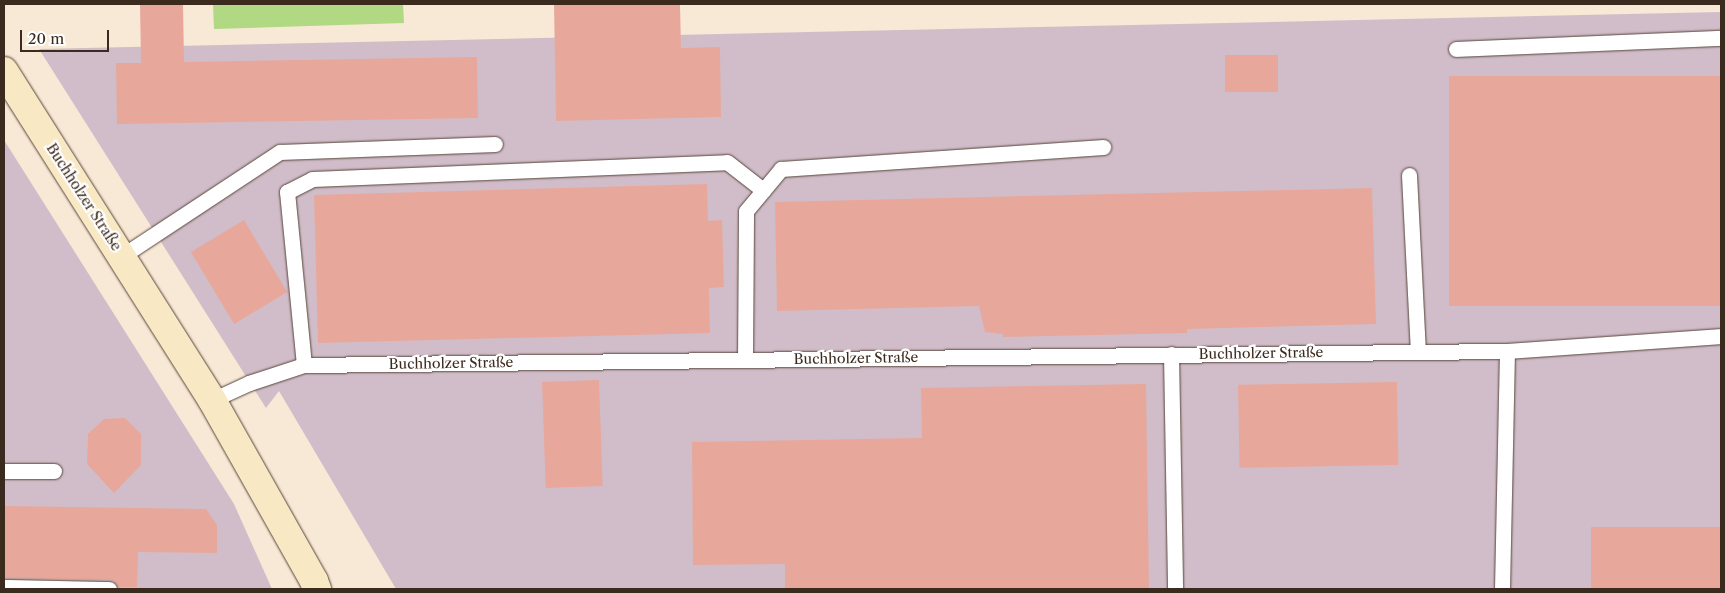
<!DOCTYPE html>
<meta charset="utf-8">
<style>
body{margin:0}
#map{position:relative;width:1725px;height:593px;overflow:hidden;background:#f8e8d6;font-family:"Libre Caslon Text",serif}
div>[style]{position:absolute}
.industrial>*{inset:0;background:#d1bdc9}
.green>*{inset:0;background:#b1d883}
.building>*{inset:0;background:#e7a89b;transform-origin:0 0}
.roads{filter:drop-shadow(0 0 1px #57463a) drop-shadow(0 0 1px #57463a)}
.lane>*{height:15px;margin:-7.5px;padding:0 7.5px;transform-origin:7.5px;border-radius:7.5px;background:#fff}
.secondary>*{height:28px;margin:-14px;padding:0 14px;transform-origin:14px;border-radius:14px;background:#f8e8c3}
span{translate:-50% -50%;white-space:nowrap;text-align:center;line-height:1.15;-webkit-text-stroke:4.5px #fff;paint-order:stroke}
.street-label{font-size:14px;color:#3b2a1e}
.frame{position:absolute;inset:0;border:5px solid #3b2a1e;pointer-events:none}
.scale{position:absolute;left:20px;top:30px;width:89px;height:22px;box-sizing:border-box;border:2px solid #3b2a1e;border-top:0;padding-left:6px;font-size:15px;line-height:18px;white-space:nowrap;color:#3b2a1e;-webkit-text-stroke:4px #fff;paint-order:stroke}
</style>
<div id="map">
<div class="industrial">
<div style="clip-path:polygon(1721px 12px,1721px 589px,396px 589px,279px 391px,266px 408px,39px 49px)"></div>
<div style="clip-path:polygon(4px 140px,234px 504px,272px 589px,4px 589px)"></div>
</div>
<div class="green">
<div style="clip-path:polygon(213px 4px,403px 4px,404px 23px,214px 29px)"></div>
</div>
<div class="building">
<div style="clip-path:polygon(140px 4px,183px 4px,184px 62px,477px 57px,478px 118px,117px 124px,116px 63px,141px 63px)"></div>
<div style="clip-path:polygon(554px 4px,680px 4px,681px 48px,720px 47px,721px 117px,556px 121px)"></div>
<div style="left:1278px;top:55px;width:37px;height:53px;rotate:90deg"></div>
<div style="left:1721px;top:76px;width:230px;height:272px;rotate:90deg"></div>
<div style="clip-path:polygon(707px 184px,708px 221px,722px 220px,724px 287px,709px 288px,710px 333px,318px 343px,314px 195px)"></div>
<div style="clip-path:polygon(1372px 188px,1376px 324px,1187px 329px,1187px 333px,1003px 337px,1003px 334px,985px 332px,979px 306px,777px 311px,775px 202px)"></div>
<div style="left:244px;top:220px;width:84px;height:62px;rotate:59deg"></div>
<div style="left:599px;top:380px;width:106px;height:57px;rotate:88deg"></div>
<div style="left:1397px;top:382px;width:83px;height:159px;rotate:89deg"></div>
<div style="clip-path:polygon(1146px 384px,1149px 589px,785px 589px,785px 564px,693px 565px,692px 442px,922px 438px,921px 388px)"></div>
<div style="clip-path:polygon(125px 418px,141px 434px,141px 465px,114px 493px,87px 464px,88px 434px,104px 419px)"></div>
<div style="clip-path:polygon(4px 506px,206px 509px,217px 525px,217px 553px,138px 552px,137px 587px,118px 587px,114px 581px,109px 580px,4px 578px)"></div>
<div style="left:1721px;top:527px;width:62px;height:130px;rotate:90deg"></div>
</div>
<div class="roads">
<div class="lane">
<div style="left:1456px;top:49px;width:265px;rotate:-2.4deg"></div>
<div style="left:1409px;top:175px;width:177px;rotate:87.1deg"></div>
<div style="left:122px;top:256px;width:189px;rotate:-33.4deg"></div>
<div style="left:280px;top:152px;width:215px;rotate:-2.1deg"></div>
<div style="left:1171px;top:354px;width:235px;rotate:89deg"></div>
<div style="left:745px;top:360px;width:149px;rotate:-89.6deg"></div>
<div style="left:746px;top:211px;width:55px;rotate:-50.2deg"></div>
<div style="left:781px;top:169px;width:323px;rotate:-3.9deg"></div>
<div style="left:304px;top:365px;width:174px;rotate:-95.6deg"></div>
<div style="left:287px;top:192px;width:28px;rotate:-27deg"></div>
<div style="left:312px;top:179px;width:415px;rotate:-2.3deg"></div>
<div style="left:727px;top:162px;width:46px;rotate:37.9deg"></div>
<div style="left:212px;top:400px;width:41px;rotate:-24.7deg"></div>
<div style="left:249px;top:383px;width:58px;rotate:-18.1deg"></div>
<div style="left:304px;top:365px;width:1203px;rotate:-0.67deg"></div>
<div style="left:1507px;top:351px;width:215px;rotate:-4deg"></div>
<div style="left:4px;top:471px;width:50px"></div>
<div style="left:4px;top:587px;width:105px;rotate:1.1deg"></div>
<div style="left:1502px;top:589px;width:238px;rotate:-88.8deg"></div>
</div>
<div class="secondary">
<div style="left:4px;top:71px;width:389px;rotate:57.7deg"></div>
<div style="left:212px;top:400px;width:208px;rotate:60.6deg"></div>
<div style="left:314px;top:581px;width:9px;rotate:69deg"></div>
</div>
</div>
<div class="street-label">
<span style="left:84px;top:197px;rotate:57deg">Buchholzer Straße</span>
<span style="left:1261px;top:353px;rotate:-1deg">Buchholzer Straße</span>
<span style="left:856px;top:358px;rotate:-1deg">Buchholzer Straße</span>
<span style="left:451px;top:363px;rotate:-1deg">Buchholzer Straße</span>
</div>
<div class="frame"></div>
<div class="scale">20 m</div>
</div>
